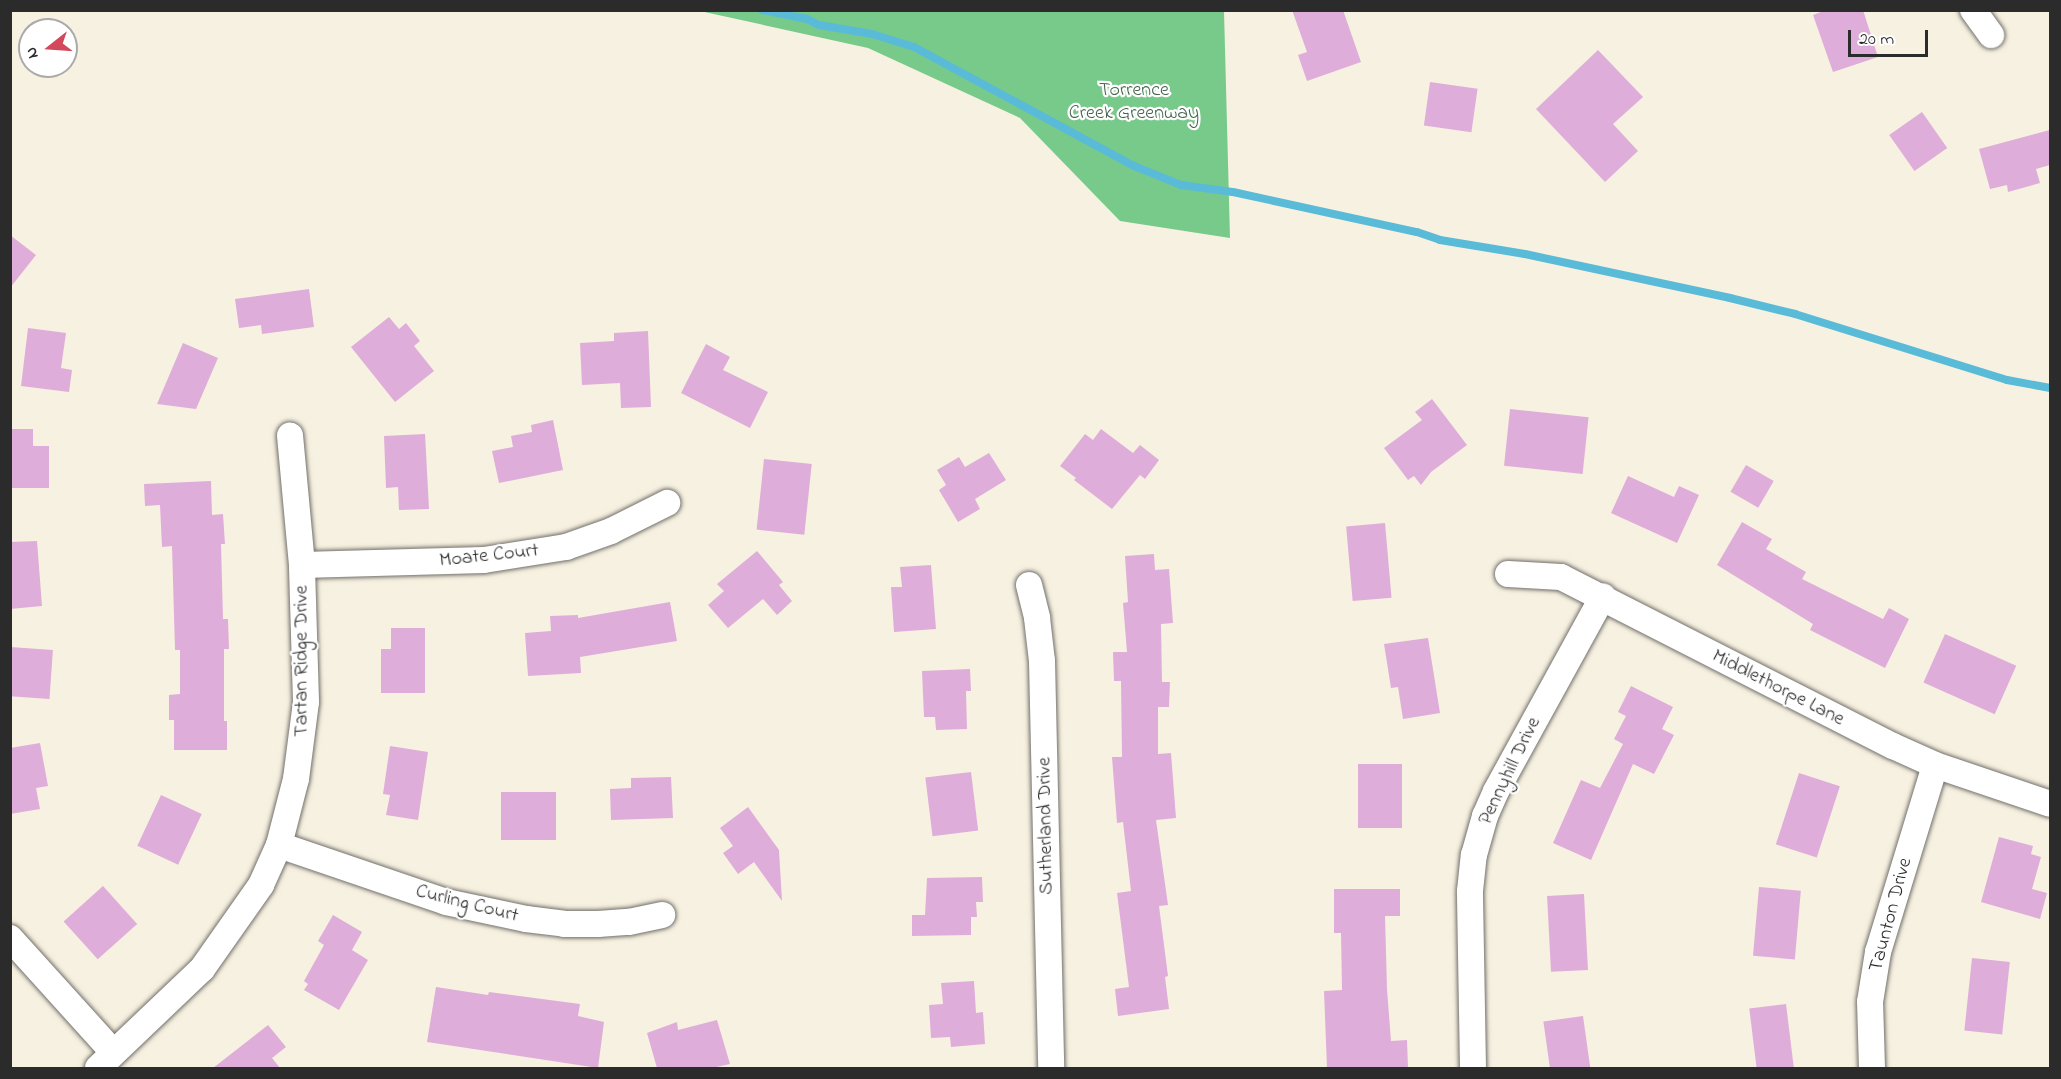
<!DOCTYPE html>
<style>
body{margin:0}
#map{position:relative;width:2061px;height:1079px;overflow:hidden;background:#f7f1e1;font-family:"Indie Flower",sans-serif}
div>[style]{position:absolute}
.green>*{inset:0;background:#78ca8b}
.stream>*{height:8px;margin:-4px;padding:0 4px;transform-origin:4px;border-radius:4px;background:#5abbd8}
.building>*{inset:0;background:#dfadd9;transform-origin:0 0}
.roads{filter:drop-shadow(0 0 2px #72706b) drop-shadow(0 0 2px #72706b)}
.minor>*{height:26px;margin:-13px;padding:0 13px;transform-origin:13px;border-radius:13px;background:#fff}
span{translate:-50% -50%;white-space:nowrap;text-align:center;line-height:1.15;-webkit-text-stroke:4.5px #fff;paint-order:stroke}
.park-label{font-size:20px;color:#46634d}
.street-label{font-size:20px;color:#2b2b2b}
.frame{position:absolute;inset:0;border:12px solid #2b2b2b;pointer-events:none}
.north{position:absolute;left:18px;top:18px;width:60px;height:60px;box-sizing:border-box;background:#fff;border:2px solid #aaa;border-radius:50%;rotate:253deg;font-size:16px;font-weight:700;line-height:24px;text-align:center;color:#2b2b2b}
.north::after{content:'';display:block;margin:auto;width:21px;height:27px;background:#d1495b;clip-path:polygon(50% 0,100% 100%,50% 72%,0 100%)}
.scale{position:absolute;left:1848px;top:30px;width:80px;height:27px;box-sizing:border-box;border:3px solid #2b2b2b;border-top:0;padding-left:8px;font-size:18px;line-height:21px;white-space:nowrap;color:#2b2b2b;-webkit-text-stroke:4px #fff;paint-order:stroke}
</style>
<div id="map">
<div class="green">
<div style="clip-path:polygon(700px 11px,1224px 11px,1230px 238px,1120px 221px,1020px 118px,868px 48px)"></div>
</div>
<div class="stream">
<div style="left:762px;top:10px;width:46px;rotate:11.3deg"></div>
<div style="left:807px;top:19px;width:13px;rotate:27deg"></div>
<div style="left:819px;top:25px;width:54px;rotate:9.6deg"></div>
<div style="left:872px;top:34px;width:44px;rotate:17.2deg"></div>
<div style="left:914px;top:47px;width:250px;rotate:28.4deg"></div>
<div style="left:1134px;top:166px;width:51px;rotate:22deg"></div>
<div style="left:1181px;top:185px;width:52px;rotate:7.7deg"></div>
<div style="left:1233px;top:192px;width:188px;rotate:12.3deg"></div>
<div style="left:1417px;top:232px;width:24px;rotate:19deg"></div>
<div style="left:1440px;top:240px;width:86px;rotate:9.4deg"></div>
<div style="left:1525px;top:254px;width:210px;rotate:12.1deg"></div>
<div style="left:1730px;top:298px;width:67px;rotate:13.8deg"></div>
<div style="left:1795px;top:314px;width:222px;rotate:17.3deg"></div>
<div style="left:2007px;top:380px;width:44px;rotate:10.5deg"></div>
</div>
<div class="building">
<div style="clip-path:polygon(1292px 10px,1343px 10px,1361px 62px,1307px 81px,1298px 55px,1307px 52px)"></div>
<div style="clip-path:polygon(1826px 10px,1863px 10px,1878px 57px,1833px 72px,1813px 15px)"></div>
<div style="clip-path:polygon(1598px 50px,1643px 97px,1613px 124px,1638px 151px,1605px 182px,1536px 109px)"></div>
<div style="left:1430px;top:82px;width:48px;height:44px;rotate:8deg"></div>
<div style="left:1922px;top:112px;width:44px;height:40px;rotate:55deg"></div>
<div style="clip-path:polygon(2050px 130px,2050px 165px,2036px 169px,2040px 183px,2008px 192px,2007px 185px,1990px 189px,1979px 149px)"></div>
<div style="clip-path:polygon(10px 235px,36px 255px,10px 288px)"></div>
<div style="clip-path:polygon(309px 289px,314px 327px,262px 334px,261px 325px,239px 328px,235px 299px)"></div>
<div style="clip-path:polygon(389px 317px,399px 329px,406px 323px,420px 341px,414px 346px,434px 371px,395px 402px,351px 347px)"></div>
<div style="clip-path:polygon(28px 328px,66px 333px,61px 368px,72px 370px,69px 392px,21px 386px)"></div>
<div style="clip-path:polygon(648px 331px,651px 407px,621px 408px,620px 383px,582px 385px,580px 343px,614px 341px,614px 333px)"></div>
<div style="clip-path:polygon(183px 343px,218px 358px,196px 409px,157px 404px)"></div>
<div style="clip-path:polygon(706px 344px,730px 357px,723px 370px,768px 392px,750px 428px,681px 393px)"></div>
<div style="clip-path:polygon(1432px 399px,1467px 445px,1431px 472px,1421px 485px,1414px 476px,1408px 480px,1384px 448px,1422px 420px,1415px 412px)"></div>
<div style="left:1510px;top:409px;width:79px;height:57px;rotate:6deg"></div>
<div style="clip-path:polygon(553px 420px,563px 470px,499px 483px,492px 451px,513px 447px,511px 436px,532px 432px,531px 425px)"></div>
<div style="clip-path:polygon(10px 429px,33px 429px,33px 446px,49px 446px,49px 488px,10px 488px)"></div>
<div style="clip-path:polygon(1101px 429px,1133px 453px,1140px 445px,1159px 460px,1145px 479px,1140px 475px,1112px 509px,1074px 480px,1076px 478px,1060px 466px,1085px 434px,1093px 440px)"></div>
<div style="clip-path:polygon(425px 434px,429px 509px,399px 510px,398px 487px,386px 488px,384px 436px)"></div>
<div style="clip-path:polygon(989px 453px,1006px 480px,975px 499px,980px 509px,958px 522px,939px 490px,946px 485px,937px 470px,959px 457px,965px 467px)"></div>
<div style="left:764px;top:459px;width:48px;height:71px;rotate:6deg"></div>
<div style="left:1746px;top:465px;width:32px;height:31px;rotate:30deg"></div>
<div style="clip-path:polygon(1628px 476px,1674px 497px,1679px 486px,1699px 495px,1677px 543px,1611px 513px)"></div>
<div style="clip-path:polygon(211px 481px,212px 515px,223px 514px,225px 544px,221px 544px,223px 619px,228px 619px,229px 649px,224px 649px,224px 721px,227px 721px,227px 750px,174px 750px,174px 720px,169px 720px,169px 695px,180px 694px,180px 650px,175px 650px,172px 546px,162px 547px,160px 505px,145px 506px,144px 484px)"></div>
<div style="clip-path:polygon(1742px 522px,1772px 539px,1766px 549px,1806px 572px,1802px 579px,1883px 619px,1889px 608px,1909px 619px,1885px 668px,1810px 630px,1813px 624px,1717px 565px)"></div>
<div style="left:1385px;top:523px;width:75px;height:39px;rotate:85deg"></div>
<div style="clip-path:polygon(37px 541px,42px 606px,10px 609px,10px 542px)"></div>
<div style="clip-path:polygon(757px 551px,783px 582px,779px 585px,792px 601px,777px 615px,763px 599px,728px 628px,708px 605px,724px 591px,717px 584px)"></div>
<div style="clip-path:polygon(1154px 554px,1155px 570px,1169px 569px,1173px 623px,1161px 624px,1162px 682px,1170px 682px,1169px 707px,1158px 707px,1158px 754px,1171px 753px,1176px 818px,1156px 820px,1168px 905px,1159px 906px,1168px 976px,1165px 977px,1169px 1009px,1118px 1016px,1115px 989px,1129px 987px,1117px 893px,1131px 891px,1123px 822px,1117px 823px,1112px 757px,1122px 757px,1121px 681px,1114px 681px,1113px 652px,1127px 652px,1123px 603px,1128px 602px,1125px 556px)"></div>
<div style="clip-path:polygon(931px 565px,936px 629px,894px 632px,891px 587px,902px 587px,900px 567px)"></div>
<div style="clip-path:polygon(670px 602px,677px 641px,580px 657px,581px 673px,528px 676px,525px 633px,551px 631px,550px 616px,578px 615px,578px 618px)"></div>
<div style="clip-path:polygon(391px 628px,425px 628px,425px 693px,381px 693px,381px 649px,391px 649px)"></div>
<div style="left:1945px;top:634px;width:78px;height:53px;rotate:24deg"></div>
<div style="clip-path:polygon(1428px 638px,1440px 713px,1403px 719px,1398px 687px,1391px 688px,1384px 644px)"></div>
<div style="left:10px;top:647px;width:43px;height:49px;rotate:4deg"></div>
<div style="clip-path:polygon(970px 669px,971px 691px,966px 691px,967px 729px,936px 730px,935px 717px,924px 717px,922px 671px)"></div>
<div style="clip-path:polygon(1631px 686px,1673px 707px,1662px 729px,1674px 735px,1654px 774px,1633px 764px,1591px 860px,1553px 843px,1581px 780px,1600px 788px,1623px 744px,1614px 739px,1626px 716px,1618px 712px)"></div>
<div style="clip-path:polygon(40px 743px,48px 786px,36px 788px,40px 809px,10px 814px,10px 748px)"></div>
<div style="clip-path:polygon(390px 746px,428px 752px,418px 820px,386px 815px,390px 795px,383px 794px)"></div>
<div style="left:1358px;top:764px;width:44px;height:64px"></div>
<div style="left:971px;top:772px;width:59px;height:46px;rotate:83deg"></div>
<div style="left:1799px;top:773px;width:43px;height:75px;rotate:18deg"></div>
<div style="clip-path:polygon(671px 777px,673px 818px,611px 820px,610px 789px,631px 788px,631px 778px)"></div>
<div style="left:501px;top:792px;width:55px;height:48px"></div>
<div style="left:161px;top:795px;width:45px;height:56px;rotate:25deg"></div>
<div style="clip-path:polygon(748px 807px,779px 850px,782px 901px,754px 862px,738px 874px,723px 853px,733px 846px,720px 828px)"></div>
<div style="clip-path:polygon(1999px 837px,2033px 846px,2031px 854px,2041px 857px,2032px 889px,2047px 893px,2040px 919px,1981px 902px)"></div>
<div style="clip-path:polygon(982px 877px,983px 902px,976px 902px,977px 917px,971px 917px,971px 935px,912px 936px,912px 915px,925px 915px,927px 878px)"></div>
<div style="left:103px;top:886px;width:51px;height:53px;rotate:48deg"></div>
<div style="left:1759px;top:887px;width:42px;height:69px;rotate:5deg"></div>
<div style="clip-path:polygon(1334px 889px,1400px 889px,1400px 916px,1385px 916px,1387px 989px,1391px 1041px,1407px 1040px,1408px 1068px,1327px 1068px,1324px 991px,1342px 990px,1341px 933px,1334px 933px)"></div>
<div style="left:1584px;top:894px;width:76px;height:37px;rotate:87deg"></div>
<div style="clip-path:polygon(333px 915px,362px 932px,352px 950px,368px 960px,339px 1010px,304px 990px,308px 984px,304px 981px,324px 945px,318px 941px)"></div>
<div style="left:1972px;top:958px;width:38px;height:73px;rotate:6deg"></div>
<div style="clip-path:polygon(974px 981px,976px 1013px,983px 1012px,985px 1044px,951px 1047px,950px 1037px,931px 1038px,929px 1005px,943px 1004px,941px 983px)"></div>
<div style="clip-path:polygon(436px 987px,488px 995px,489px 992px,580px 1004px,578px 1016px,604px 1022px,598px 1068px,427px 1042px)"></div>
<div style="left:1786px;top:1004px;width:64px;height:37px;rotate:83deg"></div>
<div style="left:1583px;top:1016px;width:52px;height:40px;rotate:82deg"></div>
<div style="clip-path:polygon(717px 1020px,730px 1064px,712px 1068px,657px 1068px,647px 1033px,677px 1022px,678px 1030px)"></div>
<div style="clip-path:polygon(268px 1025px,286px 1047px,272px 1058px,280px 1068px,213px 1068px)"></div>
</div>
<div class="roads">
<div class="minor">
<div style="left:1973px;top:10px;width:31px;rotate:54deg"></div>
<div style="left:302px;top:565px;width:182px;rotate:-1.6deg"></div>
<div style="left:484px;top:560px;width:83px;rotate:-9deg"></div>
<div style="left:566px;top:547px;width:48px;rotate:-19.6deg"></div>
<div style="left:611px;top:531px;width:63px;rotate:-26.6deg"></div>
<div style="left:1508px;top:574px;width:53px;rotate:3.2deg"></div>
<div style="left:1561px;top:577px;width:373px;rotate:27deg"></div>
<div style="left:1893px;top:746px;width:46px;rotate:24.3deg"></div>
<div style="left:1935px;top:765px;width:121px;rotate:18.7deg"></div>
<div style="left:1029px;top:585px;width:34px;rotate:76deg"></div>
<div style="left:1037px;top:618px;width:43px;rotate:83.4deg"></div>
<div style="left:1042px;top:661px;width:407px;rotate:88.7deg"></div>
<div style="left:279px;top:845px;width:176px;rotate:18.8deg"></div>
<div style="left:446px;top:902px;width:82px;rotate:12deg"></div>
<div style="left:526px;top:919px;width:38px;rotate:7deg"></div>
<div style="left:564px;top:924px;width:34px"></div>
<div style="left:598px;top:924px;width:31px;rotate:-4deg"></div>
<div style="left:629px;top:922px;width:34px;rotate:-12deg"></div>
<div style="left:10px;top:938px;width:154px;rotate:47.9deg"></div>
<div style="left:98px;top:1068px;width:144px;rotate:-43.6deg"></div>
<div style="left:202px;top:969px;width:103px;rotate:-54.9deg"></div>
<div style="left:261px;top:885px;width:44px;rotate:-65.8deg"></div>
<div style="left:279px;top:845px;width:68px;rotate:-75.6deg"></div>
<div style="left:296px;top:779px;width:78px;rotate:-82.6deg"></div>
<div style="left:306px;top:702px;width:137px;rotate:-91.7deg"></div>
<div style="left:302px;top:565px;width:130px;rotate:-95.3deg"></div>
<div style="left:1473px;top:1068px;width:177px;rotate:-91deg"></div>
<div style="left:1470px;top:891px;width:36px;rotate:-84deg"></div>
<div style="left:1474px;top:855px;width:41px;rotate:-74.2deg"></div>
<div style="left:1485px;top:816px;width:27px;rotate:-66deg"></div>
<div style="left:1496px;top:791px;width:222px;rotate:-61.2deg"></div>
<div style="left:1872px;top:1068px;width:66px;rotate:-91.7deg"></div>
<div style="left:1870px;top:1002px;width:51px;rotate:-80.9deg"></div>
<div style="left:1878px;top:952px;width:195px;rotate:-73deg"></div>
</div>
</div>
<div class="park-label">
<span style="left:1134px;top:102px">Torrence<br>Creek Greenway</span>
</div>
<div class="street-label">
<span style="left:489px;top:556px;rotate:-6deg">Moate Court</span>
<span style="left:302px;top:661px;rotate:-90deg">Tartan Ridge Drive</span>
<span style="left:1778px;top:688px;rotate:27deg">Middlethorpe Lane</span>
<span style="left:1510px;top:771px;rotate:-64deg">Pennyhill Drive</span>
<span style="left:1046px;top:826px;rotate:-91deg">Sutherland Drive</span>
<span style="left:467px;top:904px;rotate:14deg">Curling Court</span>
<span style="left:1891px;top:915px;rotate:-75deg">Taunton Drive</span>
</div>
<div class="frame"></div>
<div class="north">N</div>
<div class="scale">20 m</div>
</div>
